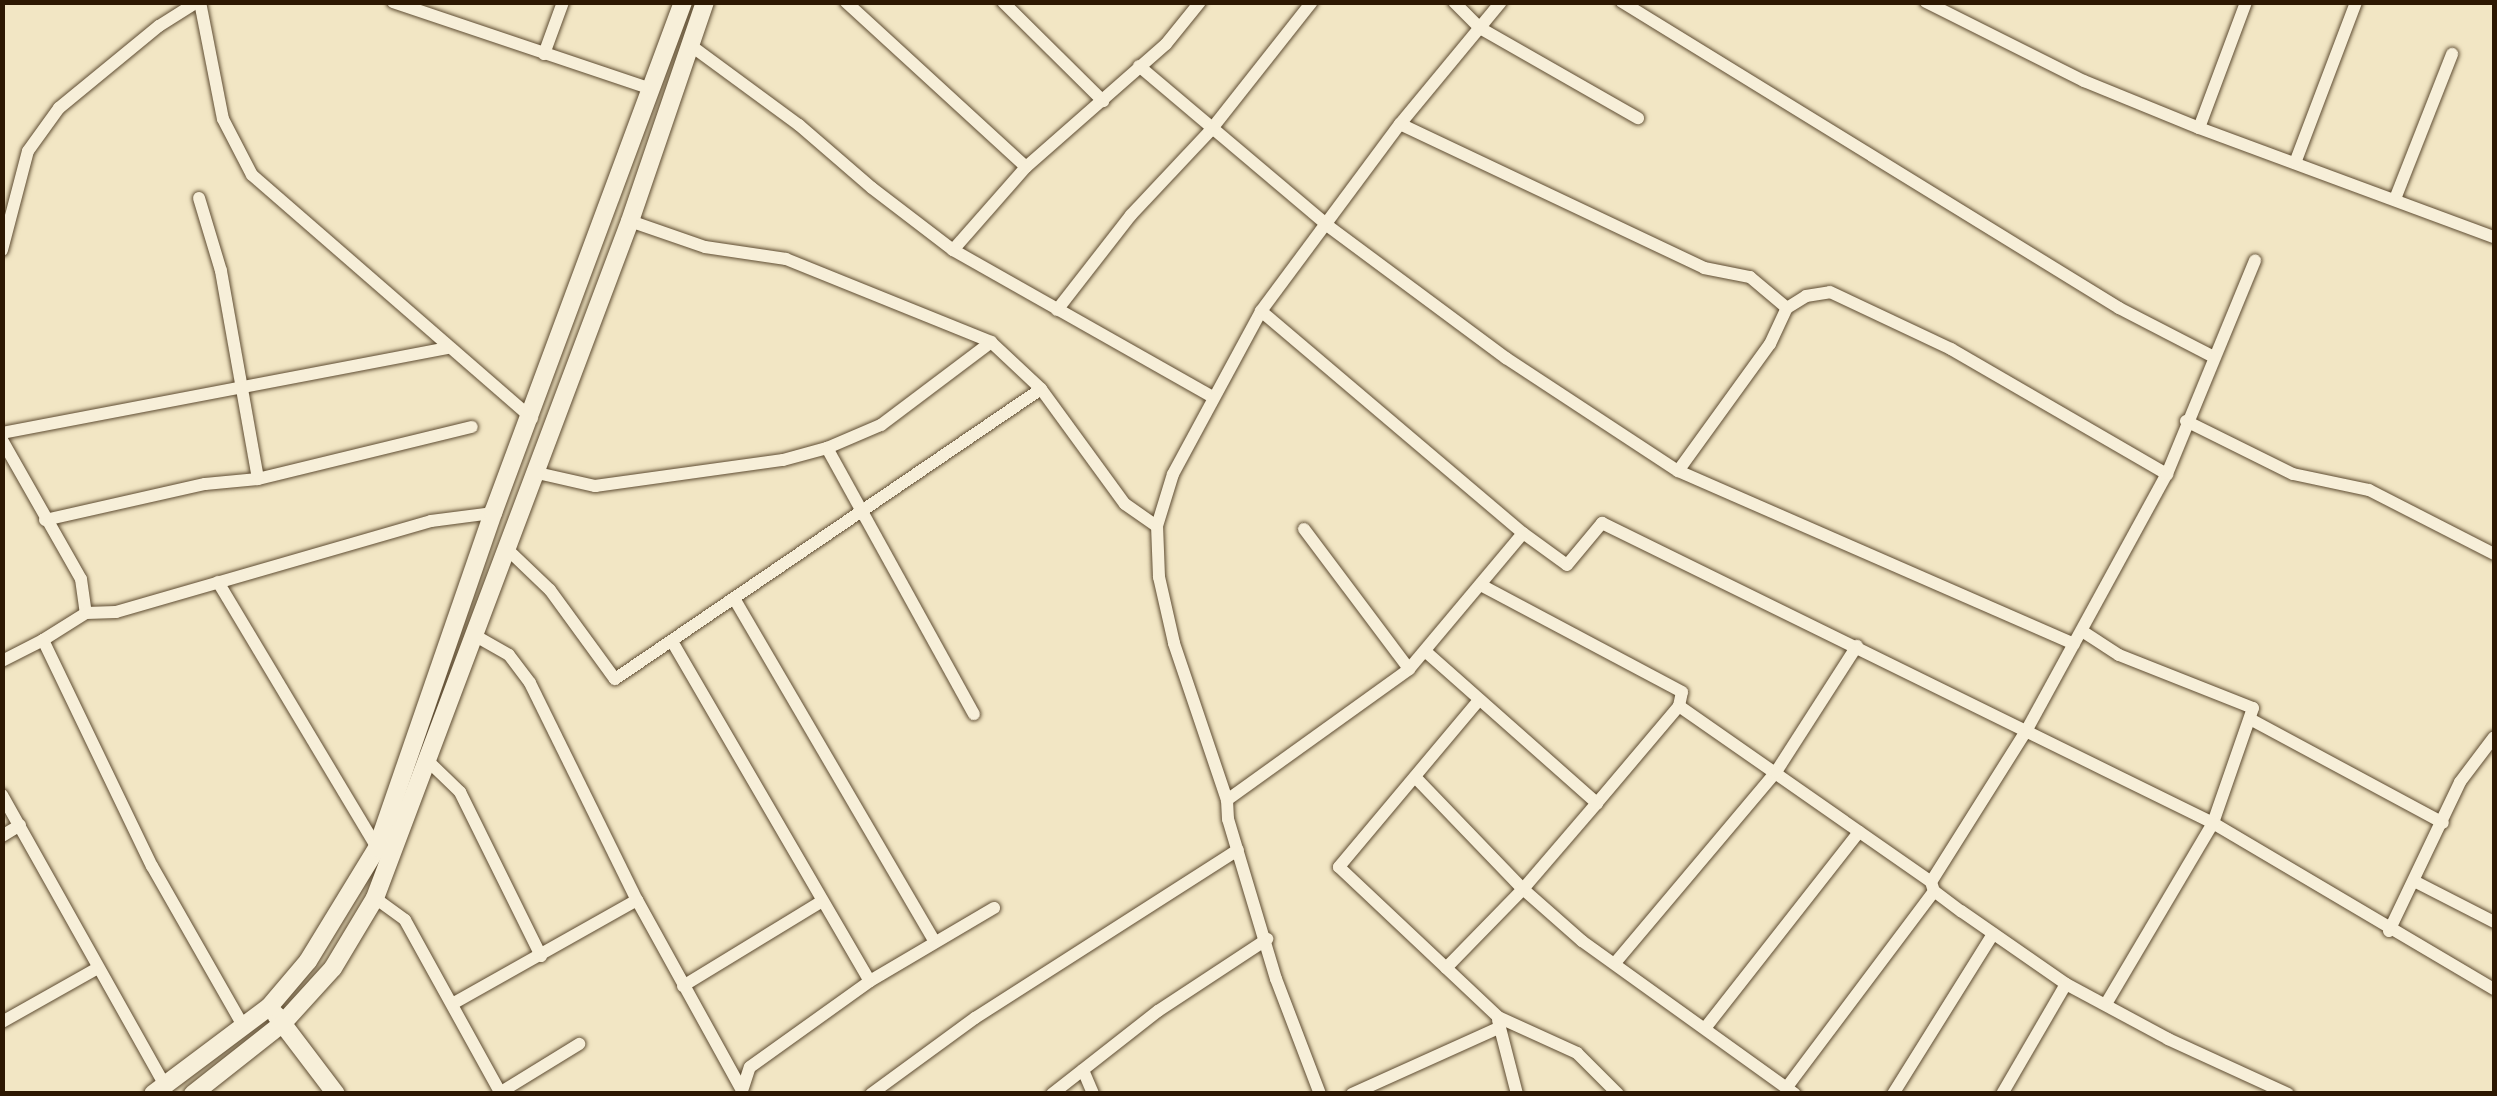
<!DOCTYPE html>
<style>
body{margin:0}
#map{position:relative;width:2497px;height:1096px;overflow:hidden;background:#f2e6c4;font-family:"IM FELL Great Primer",serif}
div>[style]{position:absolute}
.roads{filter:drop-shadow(0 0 2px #5e4c32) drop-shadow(0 0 2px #5e4c32)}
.street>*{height:12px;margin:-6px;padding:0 6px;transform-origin:6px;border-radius:6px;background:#f7efd9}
.secondary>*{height:18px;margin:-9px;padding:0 9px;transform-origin:9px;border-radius:9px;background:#f7efd9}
span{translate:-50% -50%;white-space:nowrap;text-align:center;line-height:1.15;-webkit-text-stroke:8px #f7efd9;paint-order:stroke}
.frame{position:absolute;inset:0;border:5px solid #2d1802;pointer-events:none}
</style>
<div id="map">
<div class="roads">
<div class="street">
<div style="left:200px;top:2px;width:119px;rotate:78.9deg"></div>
<div style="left:223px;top:119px;width:63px;rotate:62.6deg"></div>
<div style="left:252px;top:175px;width:371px;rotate:41deg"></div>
<div style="left:393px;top:2px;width:273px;rotate:18.6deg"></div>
<div style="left:846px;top:2px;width:244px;rotate:42.5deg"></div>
<div style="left:1003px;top:2px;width:141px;rotate:44.7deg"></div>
<div style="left:1454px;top:2px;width:37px;rotate:45deg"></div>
<div style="left:1480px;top:28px;width:182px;rotate:29.7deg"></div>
<div style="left:1622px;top:2px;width:584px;rotate:31.62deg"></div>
<div style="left:2119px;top:308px;width:107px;rotate:27.3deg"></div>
<div style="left:1926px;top:2px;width:177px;rotate:26.6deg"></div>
<div style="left:2084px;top:81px;width:124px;rotate:22.2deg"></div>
<div style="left:2199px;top:128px;width:314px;rotate:20.3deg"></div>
<div style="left:690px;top:45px;width:135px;rotate:36.3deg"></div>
<div style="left:799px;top:125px;width:96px;rotate:40.8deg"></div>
<div style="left:872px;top:188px;width:102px;rotate:37.4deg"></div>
<div style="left:953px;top:250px;width:296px;rotate:29.5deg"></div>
<div style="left:544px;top:54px;width:55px;rotate:-69.9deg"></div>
<div style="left:1139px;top:66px;width:248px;rotate:40.2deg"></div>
<div style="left:1328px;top:226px;width:222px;rotate:36.6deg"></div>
<div style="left:1506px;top:358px;width:206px;rotate:33.3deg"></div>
<div style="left:1678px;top:471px;width:432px;rotate:23.6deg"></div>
<div style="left:1400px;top:124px;width:336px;rotate:25.3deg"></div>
<div style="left:1704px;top:268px;width:47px;rotate:11.1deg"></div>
<div style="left:1750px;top:277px;width:48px;rotate:40deg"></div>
<div style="left:2199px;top:128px;width:134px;rotate:-69.5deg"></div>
<div style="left:2295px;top:163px;width:172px;rotate:-69.2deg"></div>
<div style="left:199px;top:198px;width:76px;rotate:73.2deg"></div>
<div style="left:221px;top:271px;width:211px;rotate:79.9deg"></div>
<div style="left:2395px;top:199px;width:156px;rotate:-68.5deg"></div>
<div style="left:630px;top:221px;width:79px;rotate:19.1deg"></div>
<div style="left:705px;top:247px;width:82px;rotate:8.4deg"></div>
<div style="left:786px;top:259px;width:221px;rotate:22deg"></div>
<div style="left:991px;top:342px;width:69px;rotate:43.2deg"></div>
<div style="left:1041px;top:389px;width:142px;rotate:53.9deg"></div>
<div style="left:1125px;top:504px;width:39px;rotate:35deg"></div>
<div style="left:2px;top:250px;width:102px;rotate:-75.3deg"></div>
<div style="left:28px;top:151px;width:53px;rotate:-54.2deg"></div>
<div style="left:59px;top:108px;width:129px;rotate:-39.4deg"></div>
<div style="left:159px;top:26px;width:45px;rotate:-32.3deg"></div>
<div style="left:953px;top:250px;width:111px;rotate:-48.7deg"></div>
<div style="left:1026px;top:167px;width:186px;rotate:-41.3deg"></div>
<div style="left:1166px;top:44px;width:54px;rotate:-51deg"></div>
<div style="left:1057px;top:310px;width:120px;rotate:-52.1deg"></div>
<div style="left:1131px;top:215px;width:115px;rotate:-46.8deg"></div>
<div style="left:1210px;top:131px;width:164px;rotate:-51.7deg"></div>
<div style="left:1261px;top:311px;width:343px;rotate:40.3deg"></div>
<div style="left:1523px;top:533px;width:54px;rotate:36deg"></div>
<div style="left:1567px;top:565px;width:55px;rotate:-50.2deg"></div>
<div style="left:1602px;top:523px;width:681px;rotate:26.15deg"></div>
<div style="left:2213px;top:823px;width:326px;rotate:30.6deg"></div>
<div style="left:2186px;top:421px;width:119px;rotate:26.4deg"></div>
<div style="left:2293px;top:474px;width:78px;rotate:11.9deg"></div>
<div style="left:2369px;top:490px;width:140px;rotate:27.1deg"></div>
<div style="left:2px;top:433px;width:455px;rotate:-10.8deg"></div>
<div style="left:2px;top:440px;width:160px;rotate:60.4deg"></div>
<div style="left:81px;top:579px;width:34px;rotate:82deg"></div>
<div style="left:86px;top:613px;width:51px;rotate:147.9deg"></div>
<div style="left:43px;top:640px;width:251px;rotate:64.3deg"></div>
<div style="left:152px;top:866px;width:185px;rotate:60.3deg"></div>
<div style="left:827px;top:448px;width:304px;rotate:61.1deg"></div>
<div style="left:1678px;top:471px;width:157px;rotate:-54.1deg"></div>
<div style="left:1770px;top:344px;width:40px;rotate:-65deg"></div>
<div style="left:1787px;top:308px;width:22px;rotate:-32deg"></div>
<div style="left:1806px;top:296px;width:24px;rotate:-9deg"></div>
<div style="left:1830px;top:292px;width:134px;rotate:25.2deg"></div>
<div style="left:1951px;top:349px;width:250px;rotate:30.1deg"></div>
<div style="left:533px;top:472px;width:64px;rotate:12.7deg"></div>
<div style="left:595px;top:486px;width:190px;rotate:-7.9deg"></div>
<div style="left:783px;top:460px;width:46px;rotate:-15.3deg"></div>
<div style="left:827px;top:448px;width:59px;rotate:-23.1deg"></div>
<div style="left:881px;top:425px;width:138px;rotate:-37deg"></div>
<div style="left:45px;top:520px;width:164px;rotate:-12.7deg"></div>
<div style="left:205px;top:484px;width:53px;rotate:-5.4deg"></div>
<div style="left:258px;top:479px;width:220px;rotate:-13.7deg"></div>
<div style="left:1304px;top:529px;width:175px;rotate:53.1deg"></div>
<div style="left:505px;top:547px;width:62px;rotate:43.7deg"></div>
<div style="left:550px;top:590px;width:110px;rotate:53.9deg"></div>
<div style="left:615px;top:679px;width:515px;rotate:-34.25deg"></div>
<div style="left:218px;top:582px;width:310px;rotate:59.1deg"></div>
<div style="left:735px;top:600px;width:396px;rotate:59.7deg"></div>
<div style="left:86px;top:613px;width:30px;rotate:-2deg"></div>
<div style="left:116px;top:612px;width:328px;rotate:-16.1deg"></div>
<div style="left:431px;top:521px;width:63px;rotate:-7.4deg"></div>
<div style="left:2082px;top:631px;width:44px;rotate:33deg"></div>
<div style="left:2119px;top:655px;width:144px;rotate:21.6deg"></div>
<div style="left:2253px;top:708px;width:122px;rotate:109.2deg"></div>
<div style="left:2213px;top:823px;width:210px;rotate:120.6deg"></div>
<div style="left:474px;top:635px;width:40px;rotate:29.7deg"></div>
<div style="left:509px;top:655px;width:35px;rotate:53deg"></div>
<div style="left:530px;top:683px;width:242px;rotate:63.8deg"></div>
<div style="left:637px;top:900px;width:217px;rotate:61.1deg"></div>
<div style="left:673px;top:643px;width:391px;rotate:59.8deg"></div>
<div style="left:1425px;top:651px;width:230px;rotate:41.5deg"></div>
<div style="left:2px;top:661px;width:46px;rotate:-27.1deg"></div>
<div style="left:1479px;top:700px;width:218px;rotate:130deg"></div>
<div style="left:1339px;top:867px;width:219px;rotate:43.3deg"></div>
<div style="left:1498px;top:1017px;width:87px;rotate:24.5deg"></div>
<div style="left:1577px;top:1053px;width:58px;rotate:45deg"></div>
<div style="left:1679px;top:706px;width:307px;rotate:34.9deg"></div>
<div style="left:1931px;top:882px;width:9px;rotate:72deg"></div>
<div style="left:1934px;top:891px;width:34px;rotate:37deg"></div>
<div style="left:1961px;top:911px;width:128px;rotate:34.8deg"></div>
<div style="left:2066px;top:984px;width:116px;rotate:28.3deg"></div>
<div style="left:2168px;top:1039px;width:132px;rotate:24.6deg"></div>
<div style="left:2250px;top:719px;width:219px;rotate:28.3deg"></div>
<div style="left:428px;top:761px;width:45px;rotate:44.1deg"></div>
<div style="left:460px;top:792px;width:183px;rotate:63.7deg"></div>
<div style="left:1416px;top:778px;width:154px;rotate:46.1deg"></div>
<div style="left:1523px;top:889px;width:79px;rotate:41.4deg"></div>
<div style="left:1582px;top:941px;width:262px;rotate:35.7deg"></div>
<div style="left:2px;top:795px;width:333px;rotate:60.7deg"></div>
<div style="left:1227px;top:800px;width:224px;rotate:-35.7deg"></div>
<div style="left:1409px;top:669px;width:177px;rotate:-50deg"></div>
<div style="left:2px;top:836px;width:21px;rotate:-31deg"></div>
<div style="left:2414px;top:881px;width:90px;rotate:27.1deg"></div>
<div style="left:1931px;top:882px;width:176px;rotate:-57.8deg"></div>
<div style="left:2025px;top:733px;width:295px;rotate:-61.3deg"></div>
<div style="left:2167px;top:474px;width:231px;rotate:-67.6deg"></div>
<div style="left:375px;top:898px;width:37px;rotate:36deg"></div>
<div style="left:405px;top:920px;width:199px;rotate:61.1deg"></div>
<div style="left:2389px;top:931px;width:165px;rotate:-64.5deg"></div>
<div style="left:2460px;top:782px;width:56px;rotate:-52.9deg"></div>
<div style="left:1615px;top:963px;width:250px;rotate:-49.9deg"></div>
<div style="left:1776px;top:772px;width:150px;rotate:-57.3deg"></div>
<div style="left:1446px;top:968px;width:110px;rotate:-45.7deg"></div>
<div style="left:1523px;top:889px;width:113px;rotate:-49.3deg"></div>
<div style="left:1597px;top:803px;width:127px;rotate:-49.8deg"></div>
<div style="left:1679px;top:706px;width:14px;rotate:-78deg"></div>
<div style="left:1682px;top:692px;width:228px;rotate:-152deg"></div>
<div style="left:683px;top:986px;width:163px;rotate:-31.4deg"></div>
<div style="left:454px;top:1003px;width:210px;rotate:-29.4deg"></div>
<div style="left:1498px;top:1020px;width:76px;rotate:75.6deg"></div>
<div style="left:2px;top:1022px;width:110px;rotate:-29.4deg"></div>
<div style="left:1706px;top:1027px;width:248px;rotate:-51.9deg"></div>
<div style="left:1083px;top:1070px;width:26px;rotate:67deg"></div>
<div style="left:1787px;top:1087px;width:245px;rotate:-53.1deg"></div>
<div style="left:742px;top:1091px;width:25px;rotate:-72deg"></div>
<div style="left:750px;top:1067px;width:148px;rotate:-35.6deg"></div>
<div style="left:870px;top:981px;width:144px;rotate:-30.5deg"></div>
<div style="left:501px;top:1092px;width:92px;rotate:-31.6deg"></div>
<div style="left:871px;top:1094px;width:129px;rotate:-36.2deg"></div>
<div style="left:975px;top:1018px;width:312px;rotate:-32.6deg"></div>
<div style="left:1052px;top:1094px;width:135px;rotate:-38.1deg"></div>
<div style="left:1158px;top:1011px;width:131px;rotate:-33.4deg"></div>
<div style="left:1320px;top:1094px;width:123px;rotate:-110.9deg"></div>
<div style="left:1276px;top:979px;width:167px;rotate:-106.7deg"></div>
<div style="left:1228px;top:819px;width:19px;rotate:-93deg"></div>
<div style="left:1227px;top:800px;width:166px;rotate:-108.7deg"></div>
<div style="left:1174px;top:643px;width:68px;rotate:-102.8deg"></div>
<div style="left:1159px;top:577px;width:51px;rotate:-92.2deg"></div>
<div style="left:1157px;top:526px;width:54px;rotate:-72.9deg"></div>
<div style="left:1173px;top:474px;width:185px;rotate:-61.6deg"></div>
<div style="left:1261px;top:311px;width:233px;rotate:-53.4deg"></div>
<div style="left:1400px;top:124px;width:158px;rotate:-50.4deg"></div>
<div style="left:1352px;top:1094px;width:160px;rotate:-24.3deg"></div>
<div style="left:1893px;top:1094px;width:189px;rotate:-58deg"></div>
<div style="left:2002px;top:1094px;width:127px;rotate:-59.8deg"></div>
</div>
<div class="secondary">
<div style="left:276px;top:1015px;width:99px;rotate:52.8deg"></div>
<div style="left:153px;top:1094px;width:145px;rotate:-36.9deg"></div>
<div style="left:269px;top:1007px;width:60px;rotate:-49.7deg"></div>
<div style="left:308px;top:961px;width:132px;rotate:-58.6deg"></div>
<div style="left:377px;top:848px;width:355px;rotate:-70.9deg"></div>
<div style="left:493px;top:513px;width:545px;rotate:-69.6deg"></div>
<div style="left:193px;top:1094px;width:115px;rotate:-38.3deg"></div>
<div style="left:283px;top:1023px;width:74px;rotate:-47.7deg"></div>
<div style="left:333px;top:968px;width:82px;rotate:-59deg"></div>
<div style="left:375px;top:898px;width:723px;rotate:-69.36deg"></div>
<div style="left:630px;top:221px;width:231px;rotate:-71.1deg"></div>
</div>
</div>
<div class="frame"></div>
</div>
